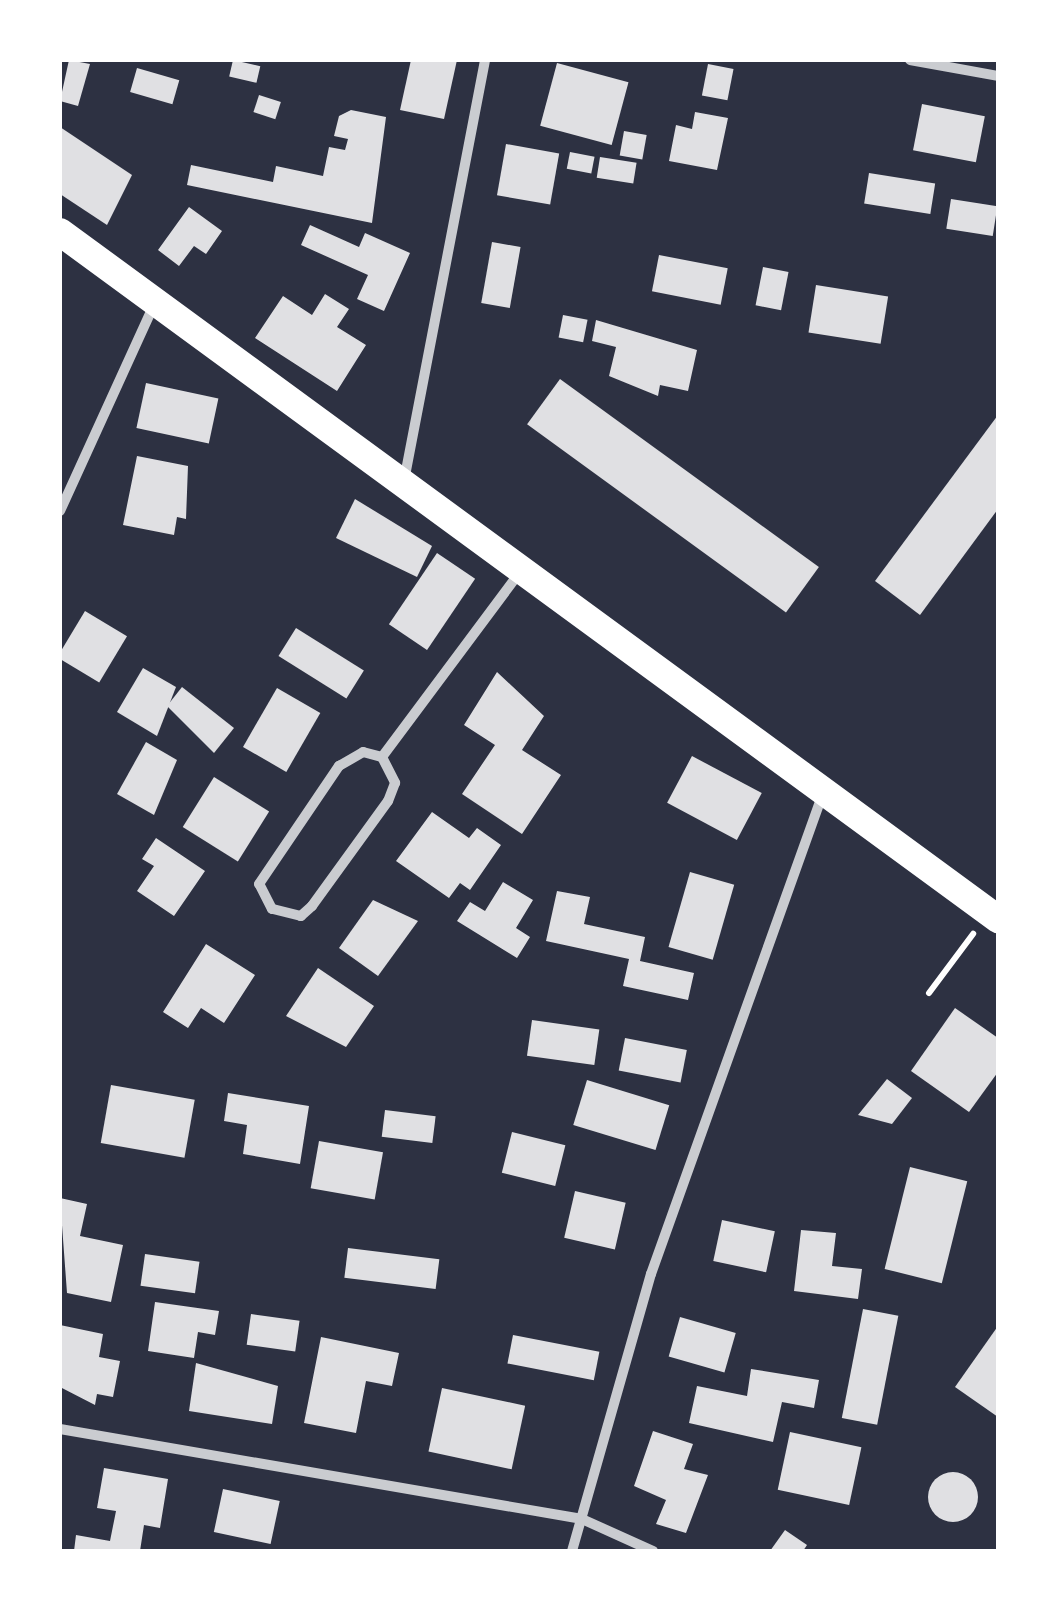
<!DOCTYPE html>
<style>
body{margin:0}
#map{position:relative;width:1058px;height:1611px;overflow:hidden;background:#2d3142;font-family:Rubik,sans-serif}
div>[style]{position:absolute}
.building>*{inset:0;background:#e0e0e3;transform-origin:0 0}
.round{border-radius:50%}
.path>*{height:6px;margin:-3px;padding:0 3px;transform-origin:3px;border-radius:3px;background:#fff}
.minor>*{height:10px;margin:-5px;padding:0 5px;transform-origin:5px;border-radius:5px;background:#caccd0}
.trunk>*{height:28px;margin:-14px;padding:0 14px;transform-origin:14px;border-radius:14px;background:#fff}
span{translate:-50% -50%;white-space:nowrap;text-align:center;line-height:1.15;-webkit-text-stroke:8px #fff;paint-order:stroke}
.frame{position:absolute;inset:0;border:62px solid #fff;pointer-events:none}
</style>
<div id="map">
<div class="building">
<div style="clip-path:polygon(69px 60px,90px 64px,78px 106px,60px 101px)"></div>
<div style="left:233px;top:60px;width:28px;height:17px;rotate:13deg"></div>
<div style="clip-path:polygon(411px 60px,457px 60px,444px 119px,400px 110px)"></div>
<div style="left:557px;top:63px;width:74px;height:65px;rotate:15deg"></div>
<div style="left:708px;top:64px;width:26px;height:32px;rotate:11deg"></div>
<div style="left:137px;top:68px;width:44px;height:25px;rotate:16deg"></div>
<div style="left:259px;top:95px;width:23px;height:18px;rotate:18deg"></div>
<div style="left:922px;top:104px;width:64px;height:47px;rotate:11deg"></div>
<div style="clip-path:polygon(351px 110px,386px 117px,372px 223px,187px 185px,191px 165px,273px 182px,276px 166px,323px 176px,329px 147px,345px 150px,348px 139px,334px 136px,339px 116px)"></div>
<div style="clip-path:polygon(695px 112px,728px 118px,717px 170px,669px 161px,676px 125px,692px 129px)"></div>
<div style="clip-path:polygon(60px 127px,132px 175px,107px 225px,60px 194px)"></div>
<div style="left:624px;top:131px;width:23px;height:25px;rotate:10deg"></div>
<div style="left:506px;top:144px;width:54px;height:52px;rotate:10deg"></div>
<div style="left:570px;top:152px;width:25px;height:17px;rotate:11deg"></div>
<div style="left:600px;top:157px;width:37px;height:21px;rotate:9deg"></div>
<div style="left:869px;top:173px;width:67px;height:31px;rotate:9deg"></div>
<div style="left:951px;top:199px;width:47px;height:30px;rotate:9deg"></div>
<div style="clip-path:polygon(189px 207px,222px 231px,206px 254px,194px 246px,179px 266px,158px 250px)"></div>
<div style="clip-path:polygon(310px 225px,359px 247px,365px 233px,410px 253px,384px 311px,357px 299px,368px 275px,301px 245px)"></div>
<div style="left:492px;top:242px;width:29px;height:62px;rotate:10deg"></div>
<div style="left:659px;top:255px;width:70px;height:37px;rotate:11deg"></div>
<div style="left:763px;top:267px;width:26px;height:39px;rotate:11deg"></div>
<div style="left:816px;top:285px;width:73px;height:48px;rotate:9deg"></div>
<div style="clip-path:polygon(325px 294px,349px 309px,337px 327px,366px 345px,337px 391px,255px 338px,283px 296px,312px 315px)"></div>
<div style="left:563px;top:315px;width:25px;height:23px;rotate:11deg"></div>
<div style="clip-path:polygon(596px 320px,697px 350px,688px 391px,660px 385px,658px 396px,609px 376px,616px 347px,592px 341px)"></div>
<div style="left:560px;top:379px;width:320px;height:56px;rotate:36deg"></div>
<div style="left:146px;top:383px;width:74px;height:46px;rotate:12deg"></div>
<div style="clip-path:polygon(998px 415px,998px 509px,920px 615px,875px 581px)"></div>
<div style="clip-path:polygon(137px 456px,188px 466px,186px 519px,177px 517px,174px 535px,123px 525px)"></div>
<div style="clip-path:polygon(355px 499px,432px 546px,417px 577px,336px 538px)"></div>
<div style="left:437px;top:553px;width:46px;height:86px;rotate:34deg"></div>
<div style="left:85px;top:611px;width:49px;height:54px;rotate:31deg"></div>
<div style="left:296px;top:628px;width:80px;height:33px;rotate:32deg"></div>
<div style="clip-path:polygon(143px 668px,176px 687px,157px 736px,117px 712px)"></div>
<div style="clip-path:polygon(497px 672px,544px 716px,522px 750px,561px 775px,522px 834px,462px 794px,495px 745px,464px 725px)"></div>
<div style="clip-path:polygon(182px 687px,234px 728px,214px 753px,167px 706px)"></div>
<div style="left:277px;top:688px;width:50px;height:68px;rotate:30deg"></div>
<div style="clip-path:polygon(146px 742px,177px 760px,154px 815px,117px 794px)"></div>
<div style="left:692px;top:756px;width:79px;height:53px;rotate:28deg"></div>
<div style="left:214px;top:777px;width:65px;height:59px;rotate:32deg"></div>
<div style="clip-path:polygon(432px 812px,469px 838px,477px 828px,501px 845px,470px 890px,460px 883px,449px 898px,396px 861px)"></div>
<div style="clip-path:polygon(156px 838px,205px 871px,174px 916px,137px 891px,154px 866px,142px 859px)"></div>
<div style="left:690px;top:872px;width:46px;height:78px;rotate:16deg"></div>
<div style="clip-path:polygon(503px 882px,533px 900px,516px 928px,530px 937px,517px 958px,457px 921px,470px 902px,485px 911px)"></div>
<div style="clip-path:polygon(557px 891px,590px 897px,584px 924px,645px 937px,640px 961px,694px 973px,688px 1000px,623px 986px,629px 959px,546px 941px)"></div>
<div style="clip-path:polygon(373px 900px,418px 921px,378px 976px,339px 948px)"></div>
<div style="clip-path:polygon(206px 944px,255px 975px,224px 1023px,201px 1008px,188px 1028px,163px 1012px)"></div>
<div style="clip-path:polygon(318px 968px,374px 1006px,346px 1047px,286px 1016px)"></div>
<div style="clip-path:polygon(955px 1008px,998px 1038px,998px 1072px,969px 1112px,911px 1071px)"></div>
<div style="left:532px;top:1020px;width:68px;height:36px;rotate:8deg"></div>
<div style="left:625px;top:1038px;width:63px;height:33px;rotate:11deg"></div>
<div style="clip-path:polygon(887px 1079px,912px 1098px,892px 1124px,858px 1115px)"></div>
<div style="left:587px;top:1080px;width:86px;height:47px;rotate:17deg"></div>
<div style="left:111px;top:1085px;width:85px;height:59px;rotate:10deg"></div>
<div style="clip-path:polygon(228px 1093px,309px 1106px,300px 1164px,243px 1154px,247px 1125px,224px 1121px)"></div>
<div style="left:385px;top:1110px;width:51px;height:27px;rotate:7deg"></div>
<div style="left:512px;top:1132px;width:55px;height:42px;rotate:14deg"></div>
<div style="left:319px;top:1141px;width:65px;height:48px;rotate:10deg"></div>
<div style="left:910px;top:1167px;width:59px;height:105px;rotate:14deg"></div>
<div style="left:575px;top:1191px;width:52px;height:48px;rotate:13deg"></div>
<div style="clip-path:polygon(60px 1198px,87px 1204px,80px 1236px,123px 1245px,111px 1302px,67px 1293px)"></div>
<div style="left:722px;top:1220px;width:54px;height:42px;rotate:12deg"></div>
<div style="clip-path:polygon(801px 1230px,836px 1233px,832px 1266px,862px 1269px,858px 1299px,794px 1291px)"></div>
<div style="left:348px;top:1248px;width:92px;height:30px;rotate:7deg"></div>
<div style="left:145px;top:1254px;width:55px;height:32px;rotate:8deg"></div>
<div style="clip-path:polygon(155px 1302px,219px 1311px,215px 1335px,198px 1332px,194px 1358px,148px 1351px)"></div>
<div style="left:863px;top:1309px;width:36px;height:111px;rotate:11deg"></div>
<div style="left:251px;top:1314px;width:49px;height:31px;rotate:8deg"></div>
<div style="left:680px;top:1317px;width:58px;height:41px;rotate:16deg"></div>
<div style="clip-path:polygon(60px 1325px,103px 1334px,99px 1357px,120px 1361px,113px 1397px,97px 1394px,95px 1405px,60px 1387px)"></div>
<div style="clip-path:polygon(998px 1326px,998px 1417px,955px 1387px)"></div>
<div style="left:513px;top:1335px;width:88px;height:29px;rotate:11deg"></div>
<div style="clip-path:polygon(321px 1337px,399px 1353px,392px 1386px,366px 1381px,356px 1433px,304px 1423px)"></div>
<div style="clip-path:polygon(196px 1363px,278px 1386px,272px 1424px,189px 1411px)"></div>
<div style="clip-path:polygon(751px 1369px,819px 1380px,814px 1408px,782px 1402px,773px 1442px,689px 1423px,697px 1386px,747px 1396px)"></div>
<div style="left:442px;top:1388px;width:85px;height:65px;rotate:12deg"></div>
<div style="clip-path:polygon(653px 1431px,693px 1444px,684px 1469px,708px 1475px,686px 1533px,656px 1524px,666px 1500px,634px 1486px)"></div>
<div style="left:790px;top:1432px;width:73px;height:59px;rotate:12deg"></div>
<div style="clip-path:polygon(104px 1468px,168px 1479px,160px 1528px,144px 1525px,140px 1551px,74px 1551px,76px 1535px,110px 1541px,116px 1511px,97px 1508px)"></div>
<div class="round" style="left:928px;top:1472px;width:50px;height:50px"></div>
<div style="left:223px;top:1489px;width:58px;height:44px;rotate:12deg"></div>
<div style="clip-path:polygon(785px 1530px,807px 1545px,803px 1551px,770px 1551px)"></div>
</div>
<div class="path">
<div style="left:929px;top:993px;width:74px;rotate:-53.3deg"></div>
</div>
<div class="minor">
<div style="left:910px;top:60px;width:89px;rotate:10.3deg"></div>
<div style="left:404px;top:481px;width:429px;rotate:-79.1deg"></div>
<div style="left:60px;top:511px;width:229px;rotate:-65.5deg"></div>
<div style="left:382px;top:757px;width:29px;rotate:63deg"></div>
<div style="left:395px;top:783px;width:19px;rotate:111deg"></div>
<div style="left:388px;top:801px;width:130px;rotate:125.9deg"></div>
<div style="left:312px;top:906px;width:15px;rotate:138deg"></div>
<div style="left:301px;top:916px;width:30px;rotate:-166deg"></div>
<div style="left:272px;top:909px;width:28px;rotate:-117deg"></div>
<div style="left:259px;top:884px;width:143px;rotate:-55.9deg"></div>
<div style="left:339px;top:766px;width:28px;rotate:-30deg"></div>
<div style="left:363px;top:752px;width:20px;rotate:15deg"></div>
<div style="left:382px;top:757px;width:231px;rotate:-53.3deg"></div>
<div style="left:60px;top:1429px;width:530px;rotate:9.78deg"></div>
<div style="left:582px;top:1519px;width:78px;rotate:24.3deg"></div>
<div style="left:572px;top:1551px;width:288px;rotate:-74.1deg"></div>
<div style="left:651px;top:1274px;width:511px;rotate:-70.32deg"></div>
</div>
<div class="trunk">
<div style="left:60px;top:232px;width:1163px;rotate:36.22deg"></div>
</div>
<div class="frame"></div>
</div>
